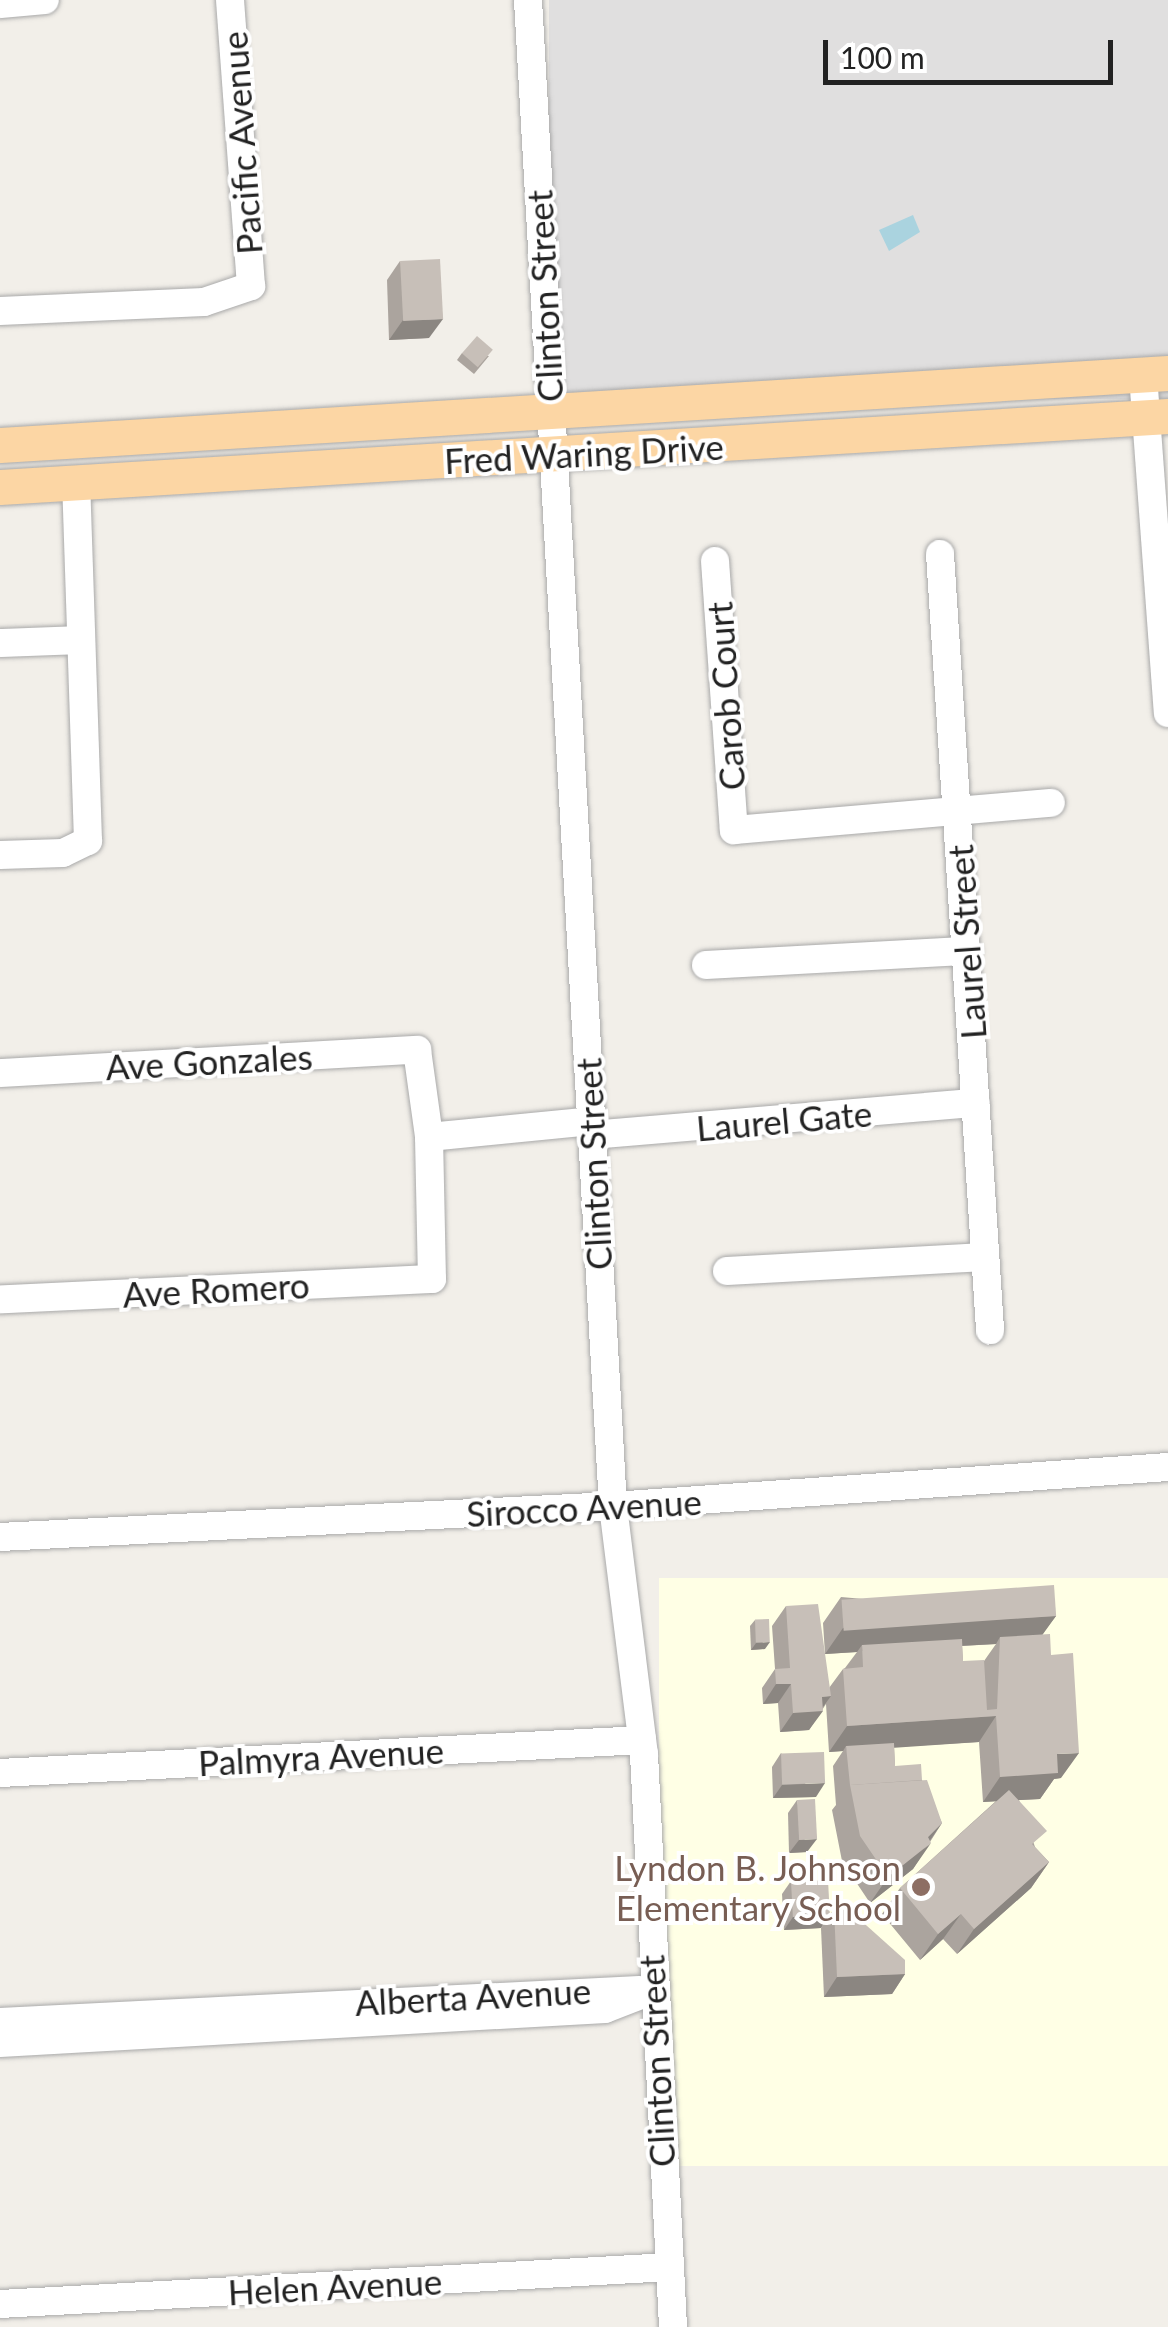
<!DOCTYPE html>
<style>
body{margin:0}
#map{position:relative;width:1168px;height:2327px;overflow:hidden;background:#f2efe9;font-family:Lato,sans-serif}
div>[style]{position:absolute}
.residential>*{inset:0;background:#e0dfdf;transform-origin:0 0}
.education>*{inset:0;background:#ffffe5;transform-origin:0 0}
.water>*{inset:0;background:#aad3df}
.roads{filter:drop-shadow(0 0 2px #a9a9a9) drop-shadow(0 0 2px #a9a9a9)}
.minor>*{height:28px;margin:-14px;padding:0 14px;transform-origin:14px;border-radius:14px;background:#fff}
.major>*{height:35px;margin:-17.5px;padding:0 17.5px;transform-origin:17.5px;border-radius:17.5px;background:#fcd6a4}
.wall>*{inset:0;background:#aba49e}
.shaded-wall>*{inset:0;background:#8b8681}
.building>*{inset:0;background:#c7bfb8;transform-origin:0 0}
.dots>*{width:28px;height:28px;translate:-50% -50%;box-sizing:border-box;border:5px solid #fff;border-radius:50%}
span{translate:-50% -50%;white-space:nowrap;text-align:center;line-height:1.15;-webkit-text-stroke:8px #fff;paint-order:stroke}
.street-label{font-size:35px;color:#222}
.education-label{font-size:35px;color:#785e54}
.right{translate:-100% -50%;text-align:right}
.scale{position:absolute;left:823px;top:40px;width:290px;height:45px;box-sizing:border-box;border:5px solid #222;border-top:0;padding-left:12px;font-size:30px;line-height:35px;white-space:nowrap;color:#222;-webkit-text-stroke:8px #fff;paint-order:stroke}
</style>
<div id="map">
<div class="residential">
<div style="left:549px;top:0;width:619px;height:399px"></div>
</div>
<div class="education">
<div style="left:1168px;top:1578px;width:588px;height:509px;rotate:90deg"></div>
</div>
<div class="water">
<div style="clip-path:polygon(913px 215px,920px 232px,889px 251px,879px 230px)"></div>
</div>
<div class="roads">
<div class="minor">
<div style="left:528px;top:0;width:1508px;rotate:86.77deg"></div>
<div style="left:613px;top:1506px;width:250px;rotate:82.9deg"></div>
<div style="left:644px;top:1754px;width:574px;rotate:87.1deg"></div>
<div style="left:0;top:4px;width:45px;rotate:-5.1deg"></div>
<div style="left:0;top:311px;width:204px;rotate:-2.5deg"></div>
<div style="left:204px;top:302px;width:50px;rotate:-18.8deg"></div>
<div style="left:251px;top:286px;width:287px;rotate:-94.2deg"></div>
<div style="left:1143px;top:375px;width:339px;rotate:85.8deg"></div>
<div style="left:940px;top:554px;width:778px;rotate:86.31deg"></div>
<div style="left:715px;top:561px;width:270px;rotate:86deg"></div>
<div style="left:734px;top:830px;width:318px;rotate:-4.9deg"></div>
<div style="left:0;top:643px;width:81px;rotate:-2.1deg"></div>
<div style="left:0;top:855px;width:63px;rotate:-1.8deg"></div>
<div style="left:63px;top:853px;width:28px;rotate:-26deg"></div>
<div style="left:88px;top:841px;width:358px;rotate:-91.9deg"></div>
<div style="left:706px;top:965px;width:262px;rotate:-3.1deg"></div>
<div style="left:0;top:1073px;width:418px;rotate:-3.2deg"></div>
<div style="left:417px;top:1050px;width:88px;rotate:82.1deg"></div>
<div style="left:429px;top:1137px;width:142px;rotate:88.8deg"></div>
<div style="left:432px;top:1279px;width:432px;rotate:177.3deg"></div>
<div style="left:591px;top:1135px;width:386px;rotate:-4.8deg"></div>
<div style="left:429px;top:1137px;width:163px;rotate:-5.6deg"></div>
<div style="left:727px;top:1271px;width:258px;rotate:-3.1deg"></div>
<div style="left:0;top:1537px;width:614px;rotate:-2.9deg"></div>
<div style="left:613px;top:1506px;width:556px;rotate:-4.02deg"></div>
<div style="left:0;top:1773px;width:643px;rotate:-2.94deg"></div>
<div style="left:0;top:2022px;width:640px;rotate:-2.87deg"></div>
<div style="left:0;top:2043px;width:606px;rotate:-3.22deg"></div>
<div style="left:605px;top:2009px;width:49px;rotate:-21.4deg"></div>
<div style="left:0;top:2304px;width:671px;rotate:-3.16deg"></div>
</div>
<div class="major">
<div style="left:0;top:445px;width:1170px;rotate:-3.53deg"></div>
<div style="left:0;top:487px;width:1170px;rotate:-3.48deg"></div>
</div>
</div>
<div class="wall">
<div style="clip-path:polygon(400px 261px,429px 338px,389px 340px,387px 280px)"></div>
<div style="clip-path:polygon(462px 353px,489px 356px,474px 374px,457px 360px)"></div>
<div style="clip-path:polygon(evenodd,841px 1597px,1056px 1616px,1042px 1634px,1061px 1778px,1054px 1779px,1040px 1799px,1019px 1800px,1035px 1847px,1049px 1862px,1031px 1888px,957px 1954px,943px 1939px,920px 1960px,882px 1914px,900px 1888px,996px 1801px,983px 1802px,979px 1742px,894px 1747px,895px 1766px,922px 1780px,942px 1823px,913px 1869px,870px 1903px,842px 1861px,832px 1810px,836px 1805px,833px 1766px,843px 1751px,829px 1752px,826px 1704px,809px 1730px,780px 1732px,778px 1703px,763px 1704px,762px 1688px,775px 1669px,772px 1626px,786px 1606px,829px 1688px,843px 1669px,845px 1668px,857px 1652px,825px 1654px,823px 1623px,841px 1597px,996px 1644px,984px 1661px,963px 1661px,962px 1646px,996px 1644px)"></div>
<div style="clip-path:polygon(755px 1620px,765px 1649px,751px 1650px,750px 1626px)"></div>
<div style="clip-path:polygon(781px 1753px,816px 1797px,773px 1798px,772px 1767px)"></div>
<div style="clip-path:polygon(797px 1800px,807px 1852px,789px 1853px,788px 1813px)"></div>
<div style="clip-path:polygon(791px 1881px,821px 1928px,784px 1930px,782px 1894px)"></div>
<div style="clip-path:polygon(834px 1909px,905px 1974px,892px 1994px,824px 1997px,821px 1928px)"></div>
</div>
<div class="shaded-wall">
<div style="clip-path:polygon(443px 319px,429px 338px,389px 340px,403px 320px)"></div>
<div style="clip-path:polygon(1056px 1616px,1038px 1641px,1000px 1637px,996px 1644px,862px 1651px,862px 1645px,857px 1652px,825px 1654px,843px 1628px)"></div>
<div style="clip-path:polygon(770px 1642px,765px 1649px,751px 1650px,756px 1643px)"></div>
<div style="clip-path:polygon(776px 1684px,791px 1684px,778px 1703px,763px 1704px)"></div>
<div style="clip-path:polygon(831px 1696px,820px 1711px,823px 1711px,809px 1730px,780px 1732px,793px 1713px,822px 1697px)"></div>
<div style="clip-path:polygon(996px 1716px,979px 1742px,847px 1751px,846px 1746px,843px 1751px,829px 1752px,847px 1726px)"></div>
<div style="clip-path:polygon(1079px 1753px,1061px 1778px,1054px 1779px,1040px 1799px,983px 1802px,1000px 1777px,1057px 1754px)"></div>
<div style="clip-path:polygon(825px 1783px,816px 1797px,773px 1798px,782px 1785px)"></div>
<div style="clip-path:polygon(942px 1823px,924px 1849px,931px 1843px,913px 1869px,870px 1903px,888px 1877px)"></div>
<div style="clip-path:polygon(817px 1839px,807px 1852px,789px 1853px,799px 1840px)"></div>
<div style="clip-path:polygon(1049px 1862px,1031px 1888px,957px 1954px,974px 1929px)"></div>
<div style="clip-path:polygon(961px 1914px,943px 1939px,920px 1960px,938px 1934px)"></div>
<div style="clip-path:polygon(830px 1915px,821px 1928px,784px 1930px,793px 1917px)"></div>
<div style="clip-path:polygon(905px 1974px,892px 1994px,824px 1997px,837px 1977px)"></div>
</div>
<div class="building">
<div style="left:440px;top:259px;width:60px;height:40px;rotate:87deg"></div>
<div style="left:477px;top:336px;width:21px;height:23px;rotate:41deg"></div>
<div style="left:1054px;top:1585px;width:31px;height:213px;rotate:86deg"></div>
<div style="clip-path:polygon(818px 1604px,831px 1696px,822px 1697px,823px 1711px,793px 1713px,791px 1684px,776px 1684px,775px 1669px,790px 1668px,786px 1606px)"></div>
<div style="left:769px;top:1619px;width:23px;height:14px;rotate:88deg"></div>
<div style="clip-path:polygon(1050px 1634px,1051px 1655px,1073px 1653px,1079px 1753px,1057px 1754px,1058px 1773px,1000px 1777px,996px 1716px,847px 1726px,843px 1669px,863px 1667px,862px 1645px,962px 1639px,963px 1661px,984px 1660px,987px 1710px,997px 1709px,1000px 1637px)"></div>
<div style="clip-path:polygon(894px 1743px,895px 1766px,921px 1764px,922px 1780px,850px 1785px,846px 1746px)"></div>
<div style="left:824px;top:1752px;width:31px;height:43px;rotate:88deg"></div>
<div style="clip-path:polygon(927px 1780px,942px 1823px,928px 1837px,931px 1843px,888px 1877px,860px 1836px,850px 1785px)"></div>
<div style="clip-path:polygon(1009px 1790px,1047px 1831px,1032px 1844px,1049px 1862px,974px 1929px,961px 1914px,938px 1934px,900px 1888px)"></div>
<div style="left:815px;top:1799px;width:40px;height:18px;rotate:87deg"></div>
<div style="left:828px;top:1880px;width:35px;height:37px;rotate:87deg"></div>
<div style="clip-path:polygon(847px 1908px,905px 1960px,905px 1974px,837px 1977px,834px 1909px)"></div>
</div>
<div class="dots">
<div style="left:921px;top:1887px;background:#8d6e63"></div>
</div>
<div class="street-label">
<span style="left:241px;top:143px;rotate:-94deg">Pacific Avenue</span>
<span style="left:544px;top:296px;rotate:-93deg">Clinton Street</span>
<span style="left:584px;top:453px;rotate:-3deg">Fred Waring Drive</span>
<span style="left:725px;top:696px;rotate:-94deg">Carob Court</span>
<span style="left:966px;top:942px;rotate:-94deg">Laurel Street</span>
<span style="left:209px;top:1061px;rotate:-3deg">Ave Gonzales</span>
<span style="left:784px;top:1120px;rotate:-5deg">Laurel Gate</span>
<span style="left:593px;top:1164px;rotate:-93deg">Clinton Street</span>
<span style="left:216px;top:1289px;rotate:-3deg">Ave Romero</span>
<span style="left:584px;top:1507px;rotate:-3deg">Sirocco Avenue</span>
<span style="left:321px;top:1756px;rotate:-3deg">Palmyra Avenue</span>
<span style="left:473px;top:1996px;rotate:-3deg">Alberta Avenue</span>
<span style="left:656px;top:2061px;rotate:-93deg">Clinton Street</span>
<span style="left:335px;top:2286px;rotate:-3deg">Helen Avenue</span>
</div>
<div class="education-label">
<span class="right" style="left:901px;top:1887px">Lyndon B. Johnson<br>Elementary School</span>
</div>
<div class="scale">100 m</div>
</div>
